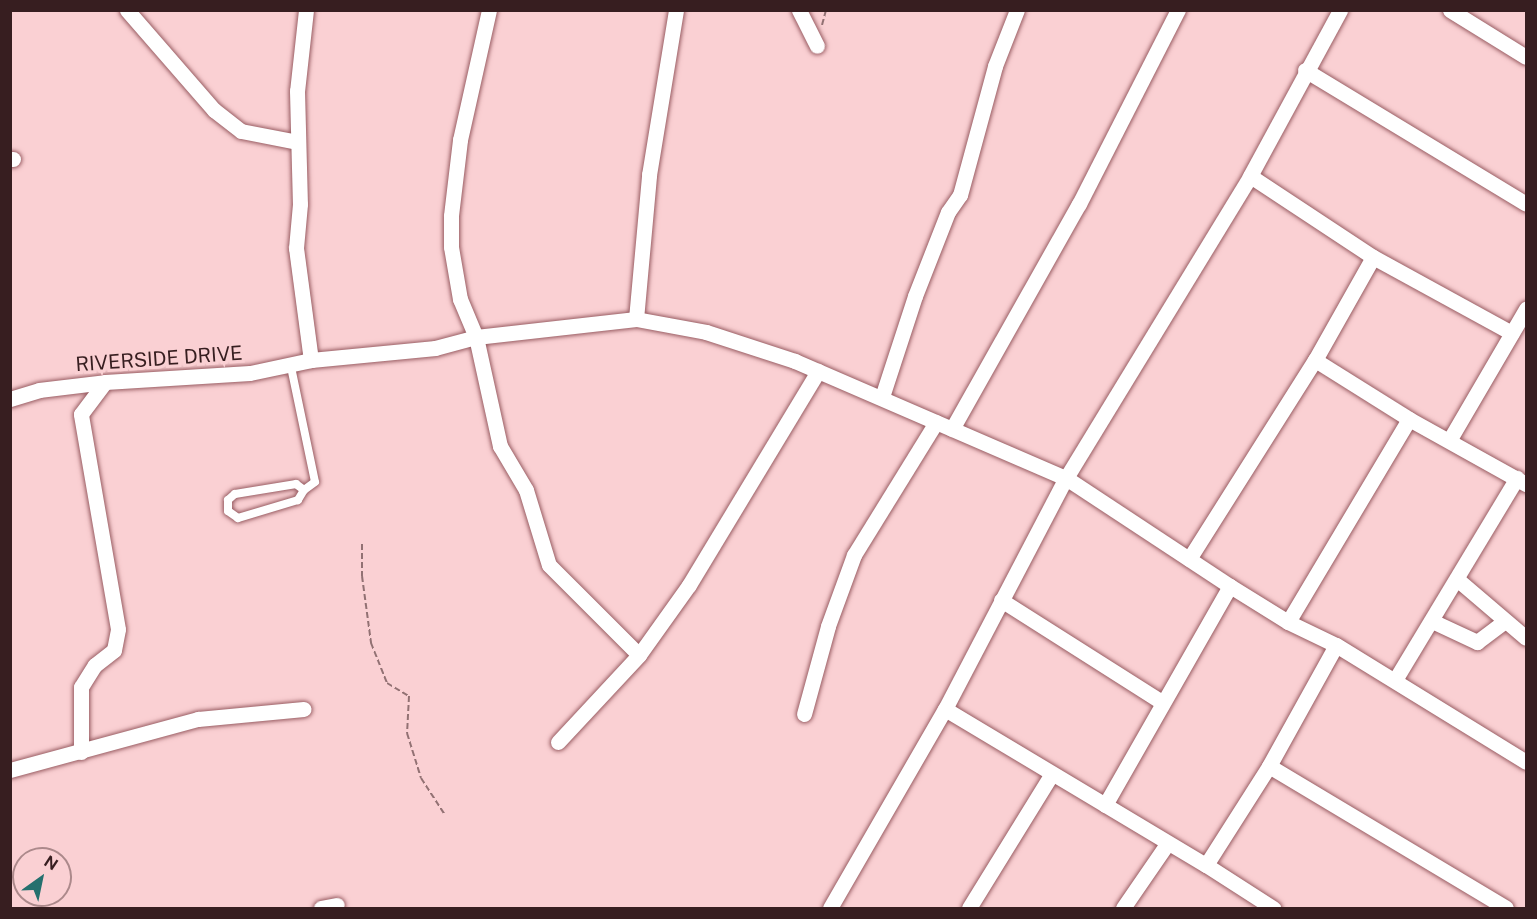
<!DOCTYPE html>
<style>
body{margin:0}
#map{position:relative;width:1537px;height:919px;overflow:hidden;background:#fad0d3;font-family:"Public Sans",sans-serif}
div>[style]{position:absolute}
.path>*{height:2px;margin-top:-1px;transform-origin:0;background:repeating-linear-gradient(90deg,#927173 0 6px,transparent 0 9px)}
.roads{filter:drop-shadow(0 0 2px #995d63) drop-shadow(0 0 2px #995d63)}
.lane>*{height:8px;margin:-4px;padding:0 4px;transform-origin:4px;border-radius:4px;background:#fff}
.street>*{height:15px;margin:-7.5px;padding:0 7.5px;transform-origin:7.5px;border-radius:7.5px;background:#fff}
span{translate:-50% -50%;white-space:nowrap;text-align:center;line-height:1.15;-webkit-text-stroke:6px #fad0d3;paint-order:stroke}
.street-label{font-size:20px;color:#371e20}
.frame{position:absolute;inset:0;border:12px solid #371e20;pointer-events:none}
.north{position:absolute;left:12px;top:847px;width:60px;height:60px;box-sizing:border-box;background:#fad0d3;border:2px solid #ac898b;border-radius:50%;rotate:33deg;font-size:16px;font-weight:700;line-height:24px;text-align:center;color:#371e20}
.north::after{content:'';display:block;margin:auto;width:21px;height:27px;background:#25706e;clip-path:polygon(50% 0,100% 100%,50% 72%,0 100%)}
</style>
<div id="map">
<div class="path">
<div style="left:822px;top:25px;width:16px;rotate:-75deg"></div>
<div style="left:362px;top:544px;width:32px;rotate:90deg"></div>
<div style="left:362px;top:576px;width:68px;rotate:82.3deg"></div>
<div style="left:371px;top:643px;width:43px;rotate:68.2deg"></div>
<div style="left:387px;top:683px;width:26px;rotate:31deg"></div>
<div style="left:409px;top:696px;width:37px;rotate:93deg"></div>
<div style="left:407px;top:733px;width:47px;rotate:72.7deg"></div>
<div style="left:421px;top:778px;width:44px;rotate:57deg"></div>
</div>
<div class="roads">
<div class="lane">
<div style="left:291px;top:367px;width:117px;rotate:78.2deg"></div>
<div style="left:315px;top:482px;width:14px;rotate:144deg"></div>
<div style="left:296px;top:484px;width:10px;rotate:37deg"></div>
<div style="left:304px;top:490px;width:12px;rotate:121deg"></div>
<div style="left:298px;top:500px;width:63px;rotate:163.3deg"></div>
<div style="left:238px;top:518px;width:12px;rotate:-145deg"></div>
<div style="left:228px;top:511px;width:11px;rotate:-90deg"></div>
<div style="left:228px;top:500px;width:9px;rotate:-41deg"></div>
<div style="left:235px;top:494px;width:62px;rotate:-9.3deg"></div>
</div>
<div class="street">
<div style="left:127px;top:10px;width:133px;rotate:49deg"></div>
<div style="left:214px;top:110px;width:34px;rotate:38deg"></div>
<div style="left:241px;top:131px;width:57px;rotate:11.1deg"></div>
<div style="left:306px;top:10px;width:81px;rotate:96.3deg"></div>
<div style="left:297px;top:91px;width:113px;rotate:88.5deg"></div>
<div style="left:300px;top:204px;width:44px;rotate:95.2deg"></div>
<div style="left:296px;top:248px;width:113px;rotate:82.4deg"></div>
<div style="left:311px;top:360px;width:125px;rotate:-5.5deg"></div>
<div style="left:435px;top:348px;width:42px;rotate:-15deg"></div>
<div style="left:476px;top:337px;width:161px;rotate:-6.4deg"></div>
<div style="left:636px;top:319px;width:71px;rotate:10.5deg"></div>
<div style="left:706px;top:332px;width:94px;rotate:18deg"></div>
<div style="left:795px;top:361px;width:295px;rotate:23.4deg"></div>
<div style="left:1066px;top:478px;width:196px;rotate:33.4deg"></div>
<div style="left:1230px;top:586px;width:68px;rotate:31.8deg"></div>
<div style="left:1288px;top:622px;width:53px;rotate:25.6deg"></div>
<div style="left:1336px;top:645px;width:223px;rotate:31.6deg"></div>
<div style="left:489px;top:10px;width:133px;rotate:102.6deg"></div>
<div style="left:460px;top:140px;width:77px;rotate:96.8deg"></div>
<div style="left:451px;top:216px;width:31px;rotate:90deg"></div>
<div style="left:451px;top:247px;width:53px;rotate:80.2deg"></div>
<div style="left:460px;top:299px;width:41px;rotate:67.2deg"></div>
<div style="left:476px;top:337px;width:112px;rotate:77.6deg"></div>
<div style="left:500px;top:446px;width:51px;rotate:59.4deg"></div>
<div style="left:526px;top:490px;width:78px;rotate:73deg"></div>
<div style="left:549px;top:565px;width:127px;rotate:45deg"></div>
<div style="left:799px;top:10px;width:40px;rotate:63.4deg"></div>
<div style="left:1450px;top:10px;width:89px;rotate:31.7deg"></div>
<div style="left:1305px;top:70px;width:258px;rotate:31.2deg"></div>
<div style="left:10px;top:159px;width:3px"></div>
<div style="left:1373px;top:257px;width:158px;rotate:28.7deg"></div>
<div style="left:636px;top:319px;width:145px;rotate:-84.8deg"></div>
<div style="left:649px;top:175px;width:167px;rotate:-80.7deg"></div>
<div style="left:1315px;top:360px;width:111px;rotate:32.1deg"></div>
<div style="left:1409px;top:419px;width:134px;rotate:29.1deg"></div>
<div style="left:882px;top:397px;width:106px;rotate:-71.9deg"></div>
<div style="left:915px;top:296px;width:90px;rotate:-68.6deg"></div>
<div style="left:948px;top:212px;width:21px;rotate:-55deg"></div>
<div style="left:960px;top:195px;width:134px;rotate:-74.8deg"></div>
<div style="left:995px;top:66px;width:60px;rotate:-68.6deg"></div>
<div style="left:10px;top:399px;width:30px;rotate:-17deg"></div>
<div style="left:39px;top:390px;width:66px;rotate:-6.9deg"></div>
<div style="left:105px;top:382px;width:145px;rotate:-3.6deg"></div>
<div style="left:250px;top:373px;width:62px;rotate:-12deg"></div>
<div style="left:952px;top:429px;width:258px;rotate:-60.6deg"></div>
<div style="left:1079px;top:204px;width:218px;rotate:-63deg"></div>
<div style="left:1450px;top:439px;width:151px;rotate:-59.7deg"></div>
<div style="left:1189px;top:559px;width:236px;rotate:-57.7deg"></div>
<div style="left:1315px;top:360px;width:118px;rotate:-60.6deg"></div>
<div style="left:1373px;top:257px;width:147px;rotate:-146.6deg"></div>
<div style="left:1458px;top:580px;width:89px;rotate:40.5deg"></div>
<div style="left:1001px;top:600px;width:191px;rotate:32.4deg"></div>
<div style="left:1432px;top:621px;width:50px;rotate:25deg"></div>
<div style="left:1477px;top:642px;width:35px;rotate:-37deg"></div>
<div style="left:1288px;top:622px;width:236px;rotate:-59.2deg"></div>
<div style="left:1395px;top:680px;width:236px;rotate:-58.9deg"></div>
<div style="left:945px;top:709px;width:304px;rotate:30.9deg"></div>
<div style="left:1206px;top:865px;width:117px;rotate:-57.5deg"></div>
<div style="left:1269px;top:766px;width:138px;rotate:-61deg"></div>
<div style="left:804px;top:714px;width:91px;rotate:-74.7deg"></div>
<div style="left:828px;top:626px;width:76px;rotate:-69.9deg"></div>
<div style="left:854px;top:555px;width:156px;rotate:-58.3deg"></div>
<div style="left:558px;top:742px;width:119px;rotate:-47deg"></div>
<div style="left:639px;top:655px;width:86px;rotate:-54.5deg"></div>
<div style="left:689px;top:585px;width:250px;rotate:-58.9deg"></div>
<div style="left:81px;top:752px;width:65px;rotate:-90deg"></div>
<div style="left:81px;top:687px;width:26px;rotate:-58deg"></div>
<div style="left:95px;top:665px;width:24px;rotate:-38deg"></div>
<div style="left:114px;top:650px;width:21px;rotate:-79deg"></div>
<div style="left:118px;top:629px;width:218px;rotate:-99.8deg"></div>
<div style="left:81px;top:414px;width:40px;rotate:-53deg"></div>
<div style="left:1269px;top:766px;width:276px;rotate:30.9deg"></div>
<div style="left:10px;top:770px;width:195px;rotate:-15.2deg"></div>
<div style="left:198px;top:719px;width:106px;rotate:-5.4deg"></div>
<div style="left:1105px;top:805px;width:252px;rotate:-60.3deg"></div>
<div style="left:1206px;top:865px;width:80px;rotate:32.7deg"></div>
<div style="left:321px;top:908px;width:16px;rotate:-11deg"></div>
<div style="left:830px;top:908px;width:230px;rotate:-60deg"></div>
<div style="left:945px;top:709px;width:261px;rotate:-62.4deg"></div>
<div style="left:1066px;top:478px;width:354px;rotate:-58.6deg"></div>
<div style="left:1250px;top:176px;width:189px;rotate:-61.5deg"></div>
<div style="left:969px;top:908px;width:156px;rotate:-58.3deg"></div>
<div style="left:1123px;top:908px;width:78px;rotate:-55.5deg"></div>
</div>
</div>
<div class="street-label">
<span style="left:159px;top:359px;rotate:-4deg">RIVERSIDE DRIVE</span>
</div>
<div class="frame"></div>
<div class="north">N</div>
</div>
